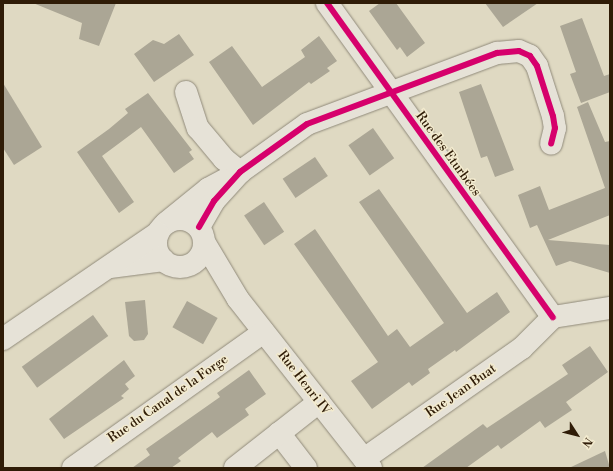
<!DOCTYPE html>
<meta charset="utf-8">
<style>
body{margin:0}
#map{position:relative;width:613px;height:471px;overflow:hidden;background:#dfd9c2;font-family:"Libre Bodoni",serif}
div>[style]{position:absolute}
.building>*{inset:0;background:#aba695;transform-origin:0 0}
.roads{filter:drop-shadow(0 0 1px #908a7a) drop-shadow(0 0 1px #908a7a)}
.minor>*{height:22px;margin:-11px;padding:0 11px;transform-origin:11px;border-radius:11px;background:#e6e2d7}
.minor>.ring{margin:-11px;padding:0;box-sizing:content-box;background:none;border:22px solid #e6e2d7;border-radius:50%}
.cycleway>*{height:6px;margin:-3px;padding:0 3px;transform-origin:3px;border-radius:3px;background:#d6006c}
span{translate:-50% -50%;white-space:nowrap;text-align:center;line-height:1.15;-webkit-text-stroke:3px #f3ebcf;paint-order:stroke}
.street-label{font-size:13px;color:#2f1c07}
.frame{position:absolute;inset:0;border:4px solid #2f1c07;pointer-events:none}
.north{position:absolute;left:557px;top:415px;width:40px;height:40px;-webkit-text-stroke:3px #f3ebcf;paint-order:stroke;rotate:126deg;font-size:11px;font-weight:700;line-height:16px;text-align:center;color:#2f1c07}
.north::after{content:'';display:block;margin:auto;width:14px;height:18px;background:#2f1c07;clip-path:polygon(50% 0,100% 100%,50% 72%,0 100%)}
</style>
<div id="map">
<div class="building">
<div style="clip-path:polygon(33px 3px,116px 3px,99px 46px,79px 39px,82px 23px)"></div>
<div style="clip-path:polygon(380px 3px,396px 3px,425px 43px,407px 57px,400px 47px,397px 50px,369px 11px)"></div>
<div style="clip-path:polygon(485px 3px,538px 3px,503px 27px)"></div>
<div style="clip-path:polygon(582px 18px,604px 76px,610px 74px,610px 92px,581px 103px,570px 74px,576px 72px,560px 26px)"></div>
<div style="clip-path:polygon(179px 34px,194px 55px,154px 82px,134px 54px,153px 40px,164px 44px)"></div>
<div style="clip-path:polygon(319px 36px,337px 61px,327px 68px,330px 71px,311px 84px,309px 82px,253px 125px,209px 62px,232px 46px,262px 87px,305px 57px,301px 50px)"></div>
<div style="clip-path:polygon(3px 83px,42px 147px,14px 165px,3px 148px)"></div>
<div style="clip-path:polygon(481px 84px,514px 170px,495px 177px,487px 156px,481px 158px,459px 92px)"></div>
<div style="clip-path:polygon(148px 93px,192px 150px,189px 152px,194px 159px,174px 173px,141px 127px,102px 156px,134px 202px,119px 213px,77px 152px,109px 129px,128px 113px,125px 109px)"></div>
<div style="clip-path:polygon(588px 102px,605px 142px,610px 141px,610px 215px,548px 240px,610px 245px,610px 273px,570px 261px,556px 266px,537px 225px,530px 228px,518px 195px,540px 186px,549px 210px,605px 188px,577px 107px)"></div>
<div style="left:373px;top:128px;width:37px;height:30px;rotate:55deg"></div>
<div style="left:315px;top:157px;width:23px;height:39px;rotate:56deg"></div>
<div style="clip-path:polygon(379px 189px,467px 313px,497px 292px,510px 312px,456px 352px,455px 350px,428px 369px,430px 373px,412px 386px,409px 382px,372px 409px,351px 381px,378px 362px,294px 244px,315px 229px,388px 336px,397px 329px,410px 347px,444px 323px,359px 202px)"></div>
<div style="left:264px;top:202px;width:36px;height:24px;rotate:56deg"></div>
<div style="clip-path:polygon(145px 300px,148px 334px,144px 340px,134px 341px,129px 336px,125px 302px)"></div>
<div style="left:187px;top:301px;width:35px;height:30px;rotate:29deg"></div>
<div style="left:93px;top:315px;width:26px;height:88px;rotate:54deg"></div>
<div style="clip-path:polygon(590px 346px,608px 372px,566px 402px,572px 410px,545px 428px,540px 421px,501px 449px,498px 445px,466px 468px,422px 468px,483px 424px,487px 428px,568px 374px,562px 365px)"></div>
<div style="clip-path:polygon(124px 360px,135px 376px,125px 384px,129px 389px,121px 396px,124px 398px,64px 439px,49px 419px)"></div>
<div style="clip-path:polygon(249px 370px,266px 394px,245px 409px,249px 415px,217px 438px,212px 432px,178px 458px,181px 461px,171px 468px,132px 468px,150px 455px,146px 449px,220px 397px,217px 393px)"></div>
<div style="clip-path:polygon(605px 451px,610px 468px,569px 468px)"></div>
</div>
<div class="roads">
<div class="minor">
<div style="left:327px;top:3px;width:387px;rotate:54.3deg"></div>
<div style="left:186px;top:92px;width:38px;rotate:72deg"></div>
<div style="left:198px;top:128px;width:40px;rotate:50deg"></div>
<div style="left:224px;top:159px;width:21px;rotate:39deg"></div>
<div class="ring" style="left:156px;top:219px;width:26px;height:26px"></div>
<div style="left:166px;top:223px;width:54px;rotate:-39deg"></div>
<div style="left:208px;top:189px;width:19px;rotate:-28deg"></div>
<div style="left:199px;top:227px;width:30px;rotate:-60deg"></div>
<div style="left:214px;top:201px;width:39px;rotate:-48deg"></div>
<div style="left:240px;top:172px;width:82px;rotate:-35.6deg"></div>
<div style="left:307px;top:124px;width:203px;rotate:-20.5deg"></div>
<div style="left:497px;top:53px;width:22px;rotate:-5deg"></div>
<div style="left:519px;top:51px;width:12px;rotate:24deg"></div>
<div style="left:530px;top:56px;width:12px;rotate:55deg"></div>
<div style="left:537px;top:66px;width:52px;rotate:72.3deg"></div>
<div style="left:553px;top:116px;width:12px;rotate:81deg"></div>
<div style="left:555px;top:128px;width:16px;rotate:104deg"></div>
<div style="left:204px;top:242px;width:66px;rotate:59.2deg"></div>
<div style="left:238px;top:299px;width:215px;rotate:51.8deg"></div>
<div style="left:110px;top:267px;width:54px;rotate:-7.4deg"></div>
<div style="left:553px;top:317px;width:58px;rotate:-9deg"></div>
<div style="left:3px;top:339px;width:188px;rotate:-34.4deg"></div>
<div style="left:279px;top:433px;width:44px;rotate:52.4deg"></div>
<div style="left:364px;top:459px;width:193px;rotate:-35.1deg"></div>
<div style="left:522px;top:348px;width:44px;rotate:-45deg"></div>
<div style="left:73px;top:468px;width:234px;rotate:-35.5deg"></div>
<div style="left:235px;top:468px;width:107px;rotate:-38.2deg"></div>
</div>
</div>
<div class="cycleway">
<div style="left:327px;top:3px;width:387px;rotate:54.3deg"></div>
<div style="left:199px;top:227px;width:30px;rotate:-60deg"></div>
<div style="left:214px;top:201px;width:39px;rotate:-48deg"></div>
<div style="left:240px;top:172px;width:82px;rotate:-35.6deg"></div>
<div style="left:307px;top:124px;width:203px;rotate:-20.5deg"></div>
<div style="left:497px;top:53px;width:22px;rotate:-5deg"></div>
<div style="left:519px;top:51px;width:12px;rotate:24deg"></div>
<div style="left:530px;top:56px;width:12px;rotate:55deg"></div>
<div style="left:537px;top:66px;width:52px;rotate:72.3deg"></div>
<div style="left:553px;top:116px;width:12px;rotate:81deg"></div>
<div style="left:555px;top:128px;width:16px;rotate:104deg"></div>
</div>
<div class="street-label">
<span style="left:448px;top:154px;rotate:54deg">Rue des Eturbées</span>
<span style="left:304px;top:383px;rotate:52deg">Rue Henri IV</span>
<span style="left:461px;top:391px;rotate:-35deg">Rue Jean Buat</span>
<span style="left:168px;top:399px;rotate:-35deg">Rue du Canal de la Forge</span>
</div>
<div class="frame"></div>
<div class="north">N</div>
</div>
